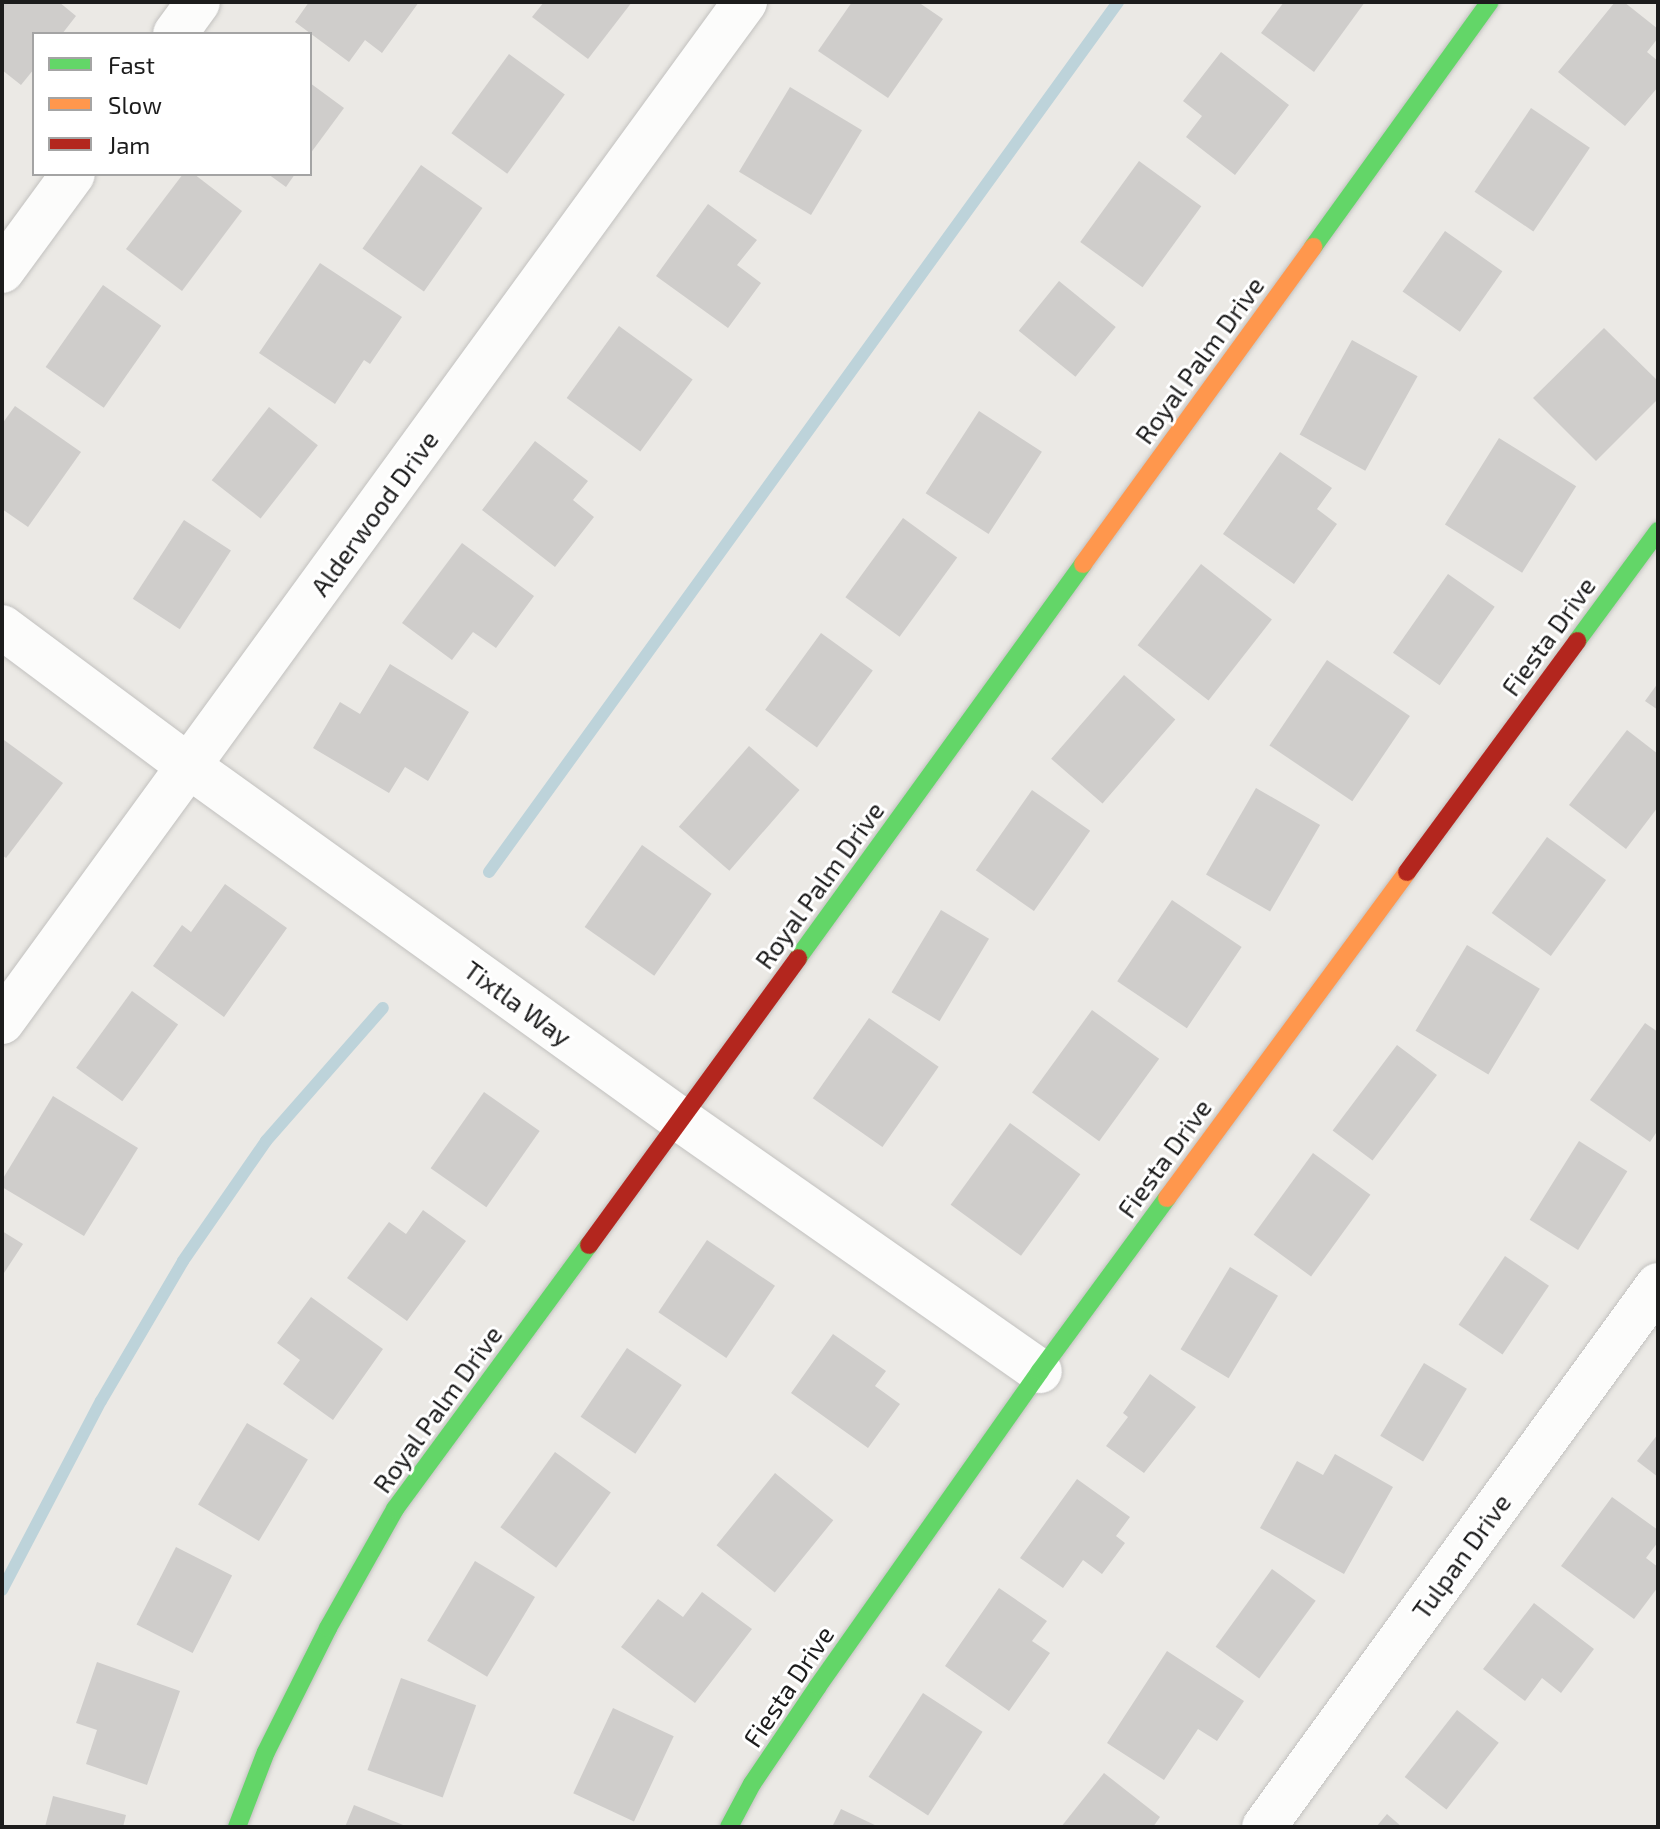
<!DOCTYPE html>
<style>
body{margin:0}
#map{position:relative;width:1660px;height:1829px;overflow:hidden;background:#ebe9e5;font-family:"Exo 2",sans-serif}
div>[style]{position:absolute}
.stream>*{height:12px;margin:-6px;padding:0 6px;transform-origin:6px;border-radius:6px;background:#bdd3da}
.building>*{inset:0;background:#cfcdcb;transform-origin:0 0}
.roads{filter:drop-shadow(0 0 2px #c2c1bf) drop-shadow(0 0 2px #c2c1bf)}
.street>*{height:44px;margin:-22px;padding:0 22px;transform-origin:22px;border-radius:22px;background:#fcfcfb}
.fast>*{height:18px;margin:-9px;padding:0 9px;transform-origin:9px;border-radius:9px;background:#63d668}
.slow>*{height:18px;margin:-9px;padding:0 9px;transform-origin:9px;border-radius:9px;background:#ff974d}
.jam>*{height:18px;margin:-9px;padding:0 9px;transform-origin:9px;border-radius:9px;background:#b3261e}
span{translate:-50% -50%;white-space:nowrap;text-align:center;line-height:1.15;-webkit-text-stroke:6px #fff;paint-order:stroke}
.street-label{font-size:26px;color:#1c1c1c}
.frame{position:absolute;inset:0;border:4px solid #1c1c1c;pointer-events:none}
.legend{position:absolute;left:32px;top:32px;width:280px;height:144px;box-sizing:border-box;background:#fff;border:2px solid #a4a4a4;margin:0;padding:10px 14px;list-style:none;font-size:24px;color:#1c1c1c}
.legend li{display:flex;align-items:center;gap:16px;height:40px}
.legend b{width:40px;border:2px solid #a4a4a4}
</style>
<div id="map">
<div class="stream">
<div style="left:489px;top:872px;width:1074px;rotate:-54.13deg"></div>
<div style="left:2px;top:1590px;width:213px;rotate:-62.4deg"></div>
<div style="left:101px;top:1401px;width:162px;rotate:-59.6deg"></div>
<div style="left:183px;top:1261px;width:146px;rotate:-55.3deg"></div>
<div style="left:266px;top:1141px;width:177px;rotate:-48.7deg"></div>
</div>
<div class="building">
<div style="clip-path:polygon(3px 2px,59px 2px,76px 16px,62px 34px,34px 34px,34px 69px,21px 85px,2px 70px)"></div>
<div style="clip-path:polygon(309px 2px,419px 2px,382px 53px,365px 40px,349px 62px,295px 22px)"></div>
<div style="clip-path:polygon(544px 2px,632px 2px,588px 59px,532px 17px)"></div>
<div style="clip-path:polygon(852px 2px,918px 2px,943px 19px,888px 98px,818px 51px)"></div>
<div style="clip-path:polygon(1284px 2px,1365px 2px,1314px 72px,1261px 33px)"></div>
<div style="clip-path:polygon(1615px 2px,1624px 2px,1658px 29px,1658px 38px,1647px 52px,1658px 61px,1658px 87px,1625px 126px,1558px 72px)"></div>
<div style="clip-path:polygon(1221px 52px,1289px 105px,1235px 175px,1186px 137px,1202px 116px,1183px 101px)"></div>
<div style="left:509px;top:54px;width:69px;height:98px;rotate:36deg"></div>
<div style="clip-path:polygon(310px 83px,344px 108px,310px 154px)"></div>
<div style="left:790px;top:87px;width:84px;height:99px;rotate:31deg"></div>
<div style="left:1531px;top:108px;width:71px;height:101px;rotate:34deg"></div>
<div style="left:1139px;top:161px;width:77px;height:100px;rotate:36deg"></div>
<div style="left:421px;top:165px;width:75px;height:102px;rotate:35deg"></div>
<div style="clip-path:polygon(183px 174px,194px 174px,242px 211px,182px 291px,126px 249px)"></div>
<div style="clip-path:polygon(268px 174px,295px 174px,286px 187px)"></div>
<div style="clip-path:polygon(708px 204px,757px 240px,737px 265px,761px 283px,728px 328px,656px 276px)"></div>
<div style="left:1445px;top:231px;width:70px;height:74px;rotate:35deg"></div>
<div style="clip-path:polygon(320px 263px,402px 317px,370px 364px,364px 360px,335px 404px,259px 353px)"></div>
<div style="left:1059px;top:281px;width:73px;height:64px;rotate:39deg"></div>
<div style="left:103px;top:285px;width:71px;height:100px;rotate:35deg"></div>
<div style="left:619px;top:326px;width:91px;height:89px;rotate:36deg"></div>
<div style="clip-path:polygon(1604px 328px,1658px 381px,1658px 399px,1596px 461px,1533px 398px)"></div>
<div style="left:1352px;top:340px;width:75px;height:108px;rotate:29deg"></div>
<div style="clip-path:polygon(15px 406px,81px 452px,28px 527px,2px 509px,2px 424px)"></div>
<div style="left:269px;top:407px;width:62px;height:93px;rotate:38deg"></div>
<div style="left:979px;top:411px;width:75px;height:98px;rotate:33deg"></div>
<div style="left:1499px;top:438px;width:91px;height:102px;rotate:32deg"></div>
<div style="clip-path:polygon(535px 441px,588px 481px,573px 500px,594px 517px,555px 567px,482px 510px)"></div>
<div style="clip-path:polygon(1280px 452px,1332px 488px,1317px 509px,1337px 524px,1294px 584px,1223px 534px)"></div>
<div style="left:903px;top:518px;width:67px;height:98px;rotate:36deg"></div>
<div style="left:184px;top:520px;width:56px;height:94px;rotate:33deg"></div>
<div style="clip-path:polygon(462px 543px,534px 596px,496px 648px,473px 632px,452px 660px,402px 623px)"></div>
<div style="left:1201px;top:564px;width:90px;height:103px;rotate:38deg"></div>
<div style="left:1448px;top:574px;width:57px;height:96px;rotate:35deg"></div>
<div style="left:821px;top:633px;width:64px;height:95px;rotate:36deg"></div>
<div style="left:1327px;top:660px;width:100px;height:103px;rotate:34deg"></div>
<div style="clip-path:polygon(390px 664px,469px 712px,428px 781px,405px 767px,389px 793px,313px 748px,340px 702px,360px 714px)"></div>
<div style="left:1124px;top:675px;width:68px;height:111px;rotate:41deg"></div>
<div style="clip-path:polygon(1658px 683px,1658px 710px,1645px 701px)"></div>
<div style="clip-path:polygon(1627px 730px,1658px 754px,1658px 807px,1626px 849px,1569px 805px)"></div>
<div style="clip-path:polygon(4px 740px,63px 783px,6px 858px,2px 855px)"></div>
<div style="left:749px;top:746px;width:67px;height:107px;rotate:41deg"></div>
<div style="left:1256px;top:788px;width:74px;height:100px;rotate:30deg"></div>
<div style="left:1032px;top:790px;width:71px;height:98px;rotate:35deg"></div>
<div style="left:1547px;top:837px;width:73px;height:94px;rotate:36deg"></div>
<div style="left:642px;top:845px;width:85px;height:100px;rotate:35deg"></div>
<div style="clip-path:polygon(225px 884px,287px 928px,224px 1017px,153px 966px,182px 925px,191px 932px)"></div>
<div style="left:1172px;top:900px;width:84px;height:98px;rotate:34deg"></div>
<div style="left:941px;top:910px;width:56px;height:96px;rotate:31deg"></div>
<div style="left:1467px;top:945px;width:85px;height:100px;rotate:31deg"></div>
<div style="left:132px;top:991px;width:57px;height:95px;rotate:36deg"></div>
<div style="left:1092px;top:1010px;width:83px;height:102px;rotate:36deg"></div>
<div style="left:869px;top:1018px;width:85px;height:98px;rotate:35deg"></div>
<div style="clip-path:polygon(1645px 1023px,1658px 1032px,1658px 1130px,1650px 1142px,1590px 1100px)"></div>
<div style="left:1397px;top:1045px;width:50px;height:107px;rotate:37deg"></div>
<div style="left:484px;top:1092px;width:68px;height:93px;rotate:35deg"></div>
<div style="clip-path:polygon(53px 1096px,138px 1148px,84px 1236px,2px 1187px,2px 1180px)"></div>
<div style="left:1010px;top:1123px;width:87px;height:101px;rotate:36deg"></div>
<div style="left:1579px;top:1141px;width:57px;height:93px;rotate:32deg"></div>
<div style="left:1313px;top:1153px;width:71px;height:101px;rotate:36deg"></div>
<div style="clip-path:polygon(423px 1210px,466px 1241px,407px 1321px,347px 1278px,389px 1222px,406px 1234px)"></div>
<div style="clip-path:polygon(2px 1231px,23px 1244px,2px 1276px)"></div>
<div style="left:707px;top:1240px;width:82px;height:87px;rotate:34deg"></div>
<div style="left:1505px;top:1256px;width:53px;height:83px;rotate:34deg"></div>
<div style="left:1230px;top:1267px;width:56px;height:96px;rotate:31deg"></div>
<div style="clip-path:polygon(311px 1297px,383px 1349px,333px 1420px,283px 1384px,300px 1360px,277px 1343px)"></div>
<div style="clip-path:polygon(833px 1334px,886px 1371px,875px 1386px,900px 1404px,868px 1448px,791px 1393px)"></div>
<div style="left:627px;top:1348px;width:66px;height:83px;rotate:34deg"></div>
<div style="left:1424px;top:1363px;width:50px;height:85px;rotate:31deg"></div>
<div style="clip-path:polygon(1150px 1374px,1196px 1407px,1144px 1473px,1106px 1446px,1128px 1417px,1123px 1413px)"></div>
<div style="left:247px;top:1423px;width:71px;height:95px;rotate:31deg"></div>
<div style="clip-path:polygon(1658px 1434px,1658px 1477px,1637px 1461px)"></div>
<div style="left:555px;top:1452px;width:69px;height:93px;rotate:36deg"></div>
<div style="clip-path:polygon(1335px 1454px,1393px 1487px,1344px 1574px,1260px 1528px,1297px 1461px,1323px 1475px)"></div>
<div style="left:775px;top:1473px;width:75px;height:93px;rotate:39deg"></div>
<div style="clip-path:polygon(1077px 1479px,1130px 1517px,1116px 1536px,1125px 1543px,1102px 1574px,1083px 1560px,1063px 1588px,1020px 1558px)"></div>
<div style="clip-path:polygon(1612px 1497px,1658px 1530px,1658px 1542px,1646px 1558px,1658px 1567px,1658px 1587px,1634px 1619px,1561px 1566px)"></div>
<div style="left:176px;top:1547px;width:63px;height:87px;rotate:27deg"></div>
<div style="left:475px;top:1561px;width:70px;height:93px;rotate:31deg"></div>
<div style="left:1272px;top:1569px;width:54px;height:96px;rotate:36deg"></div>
<div style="clip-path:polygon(999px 1588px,1047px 1621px,1032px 1641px,1050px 1653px,1009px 1711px,945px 1666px)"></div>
<div style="clip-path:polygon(702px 1592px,752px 1629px,695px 1703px,621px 1647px,658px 1599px,683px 1617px)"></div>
<div style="clip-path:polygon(1534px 1603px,1594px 1649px,1561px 1693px,1542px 1678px,1525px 1701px,1483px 1669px)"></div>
<div style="clip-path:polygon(1167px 1651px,1244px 1701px,1217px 1741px,1198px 1729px,1164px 1780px,1107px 1743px)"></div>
<div style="clip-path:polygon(97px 1662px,180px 1691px,147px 1785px,86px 1764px,97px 1730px,76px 1723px)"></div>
<div style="left:401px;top:1678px;width:80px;height:98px;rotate:20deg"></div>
<div style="left:923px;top:1693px;width:71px;height:100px;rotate:33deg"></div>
<div style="left:613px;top:1708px;width:67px;height:94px;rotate:25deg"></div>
<div style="left:1457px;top:1710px;width:53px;height:85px;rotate:38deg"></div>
<div style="clip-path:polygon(1104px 1773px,1160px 1817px,1153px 1827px,1061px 1827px)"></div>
<div style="clip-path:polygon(53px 1796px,126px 1815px,123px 1827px,45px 1827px)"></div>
<div style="clip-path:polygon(354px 1805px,408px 1827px,345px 1827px)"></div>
<div style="clip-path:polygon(841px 1809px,879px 1827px,832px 1827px)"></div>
<div style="clip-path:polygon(1387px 1814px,1402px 1827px,1376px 1827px)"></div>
</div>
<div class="roads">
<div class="street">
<div style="left:175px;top:34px;width:39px;rotate:-54deg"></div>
<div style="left:2px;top:271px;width:120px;rotate:-53.8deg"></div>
<div style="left:2px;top:627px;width:234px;rotate:36.7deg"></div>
<div style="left:190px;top:767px;width:605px;rotate:35.71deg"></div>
<div style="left:681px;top:1120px;width:438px;rotate:35deg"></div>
<div style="left:2px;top:1022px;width:1262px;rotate:-53.93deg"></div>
<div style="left:1264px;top:1827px;width:670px;rotate:-53.99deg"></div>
</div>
<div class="fast">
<div style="left:1313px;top:247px;width:302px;rotate:-54.2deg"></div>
<div style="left:1577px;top:641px;width:137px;rotate:-53.6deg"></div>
<div style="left:798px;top:958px;width:486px;rotate:-54.1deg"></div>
<div style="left:237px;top:1827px;width:80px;rotate:-68.9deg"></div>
<div style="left:266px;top:1752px;width:139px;rotate:-63.4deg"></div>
<div style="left:328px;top:1628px;width:137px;rotate:-60.6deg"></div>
<div style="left:395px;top:1509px;width:328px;rotate:-53.7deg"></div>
<div style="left:729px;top:1827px;width:49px;rotate:-61.9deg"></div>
<div style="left:752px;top:1784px;width:118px;rotate:-56deg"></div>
<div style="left:818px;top:1686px;width:385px;rotate:-54.8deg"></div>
<div style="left:1040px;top:1371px;width:215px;rotate:-53.7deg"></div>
</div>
<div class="slow">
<div style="left:1083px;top:564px;width:392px;rotate:-54deg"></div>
<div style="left:1167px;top:1198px;width:405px;rotate:-53.6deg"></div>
</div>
<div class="jam">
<div style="left:1407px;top:872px;width:287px;rotate:-53.6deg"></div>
<div style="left:589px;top:1245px;width:355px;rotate:-53.9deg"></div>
</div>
</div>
<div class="street-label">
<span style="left:1199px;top:360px;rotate:-54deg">Royal Palm Drive</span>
<span style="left:374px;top:513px;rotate:-54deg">Alderwood Drive</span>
<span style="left:1548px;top:636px;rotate:-54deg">Fiesta Drive</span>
<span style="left:819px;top:885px;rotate:-54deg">Royal Palm Drive</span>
<span style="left:518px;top:1003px;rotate:36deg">Tixtla Way</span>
<span style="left:1164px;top:1158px;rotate:-54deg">Fiesta Drive</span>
<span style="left:437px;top:1409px;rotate:-54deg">Royal Palm Drive</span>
<span style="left:1461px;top:1556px;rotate:-54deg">Tulpan Drive</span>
<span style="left:788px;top:1686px;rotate:-56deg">Fiesta Drive</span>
</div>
<div class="frame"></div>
<ul class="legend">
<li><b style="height:10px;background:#63d668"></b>Fast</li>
<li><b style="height:10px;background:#ff974d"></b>Slow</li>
<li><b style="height:10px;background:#b3261e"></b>Jam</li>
</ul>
</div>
